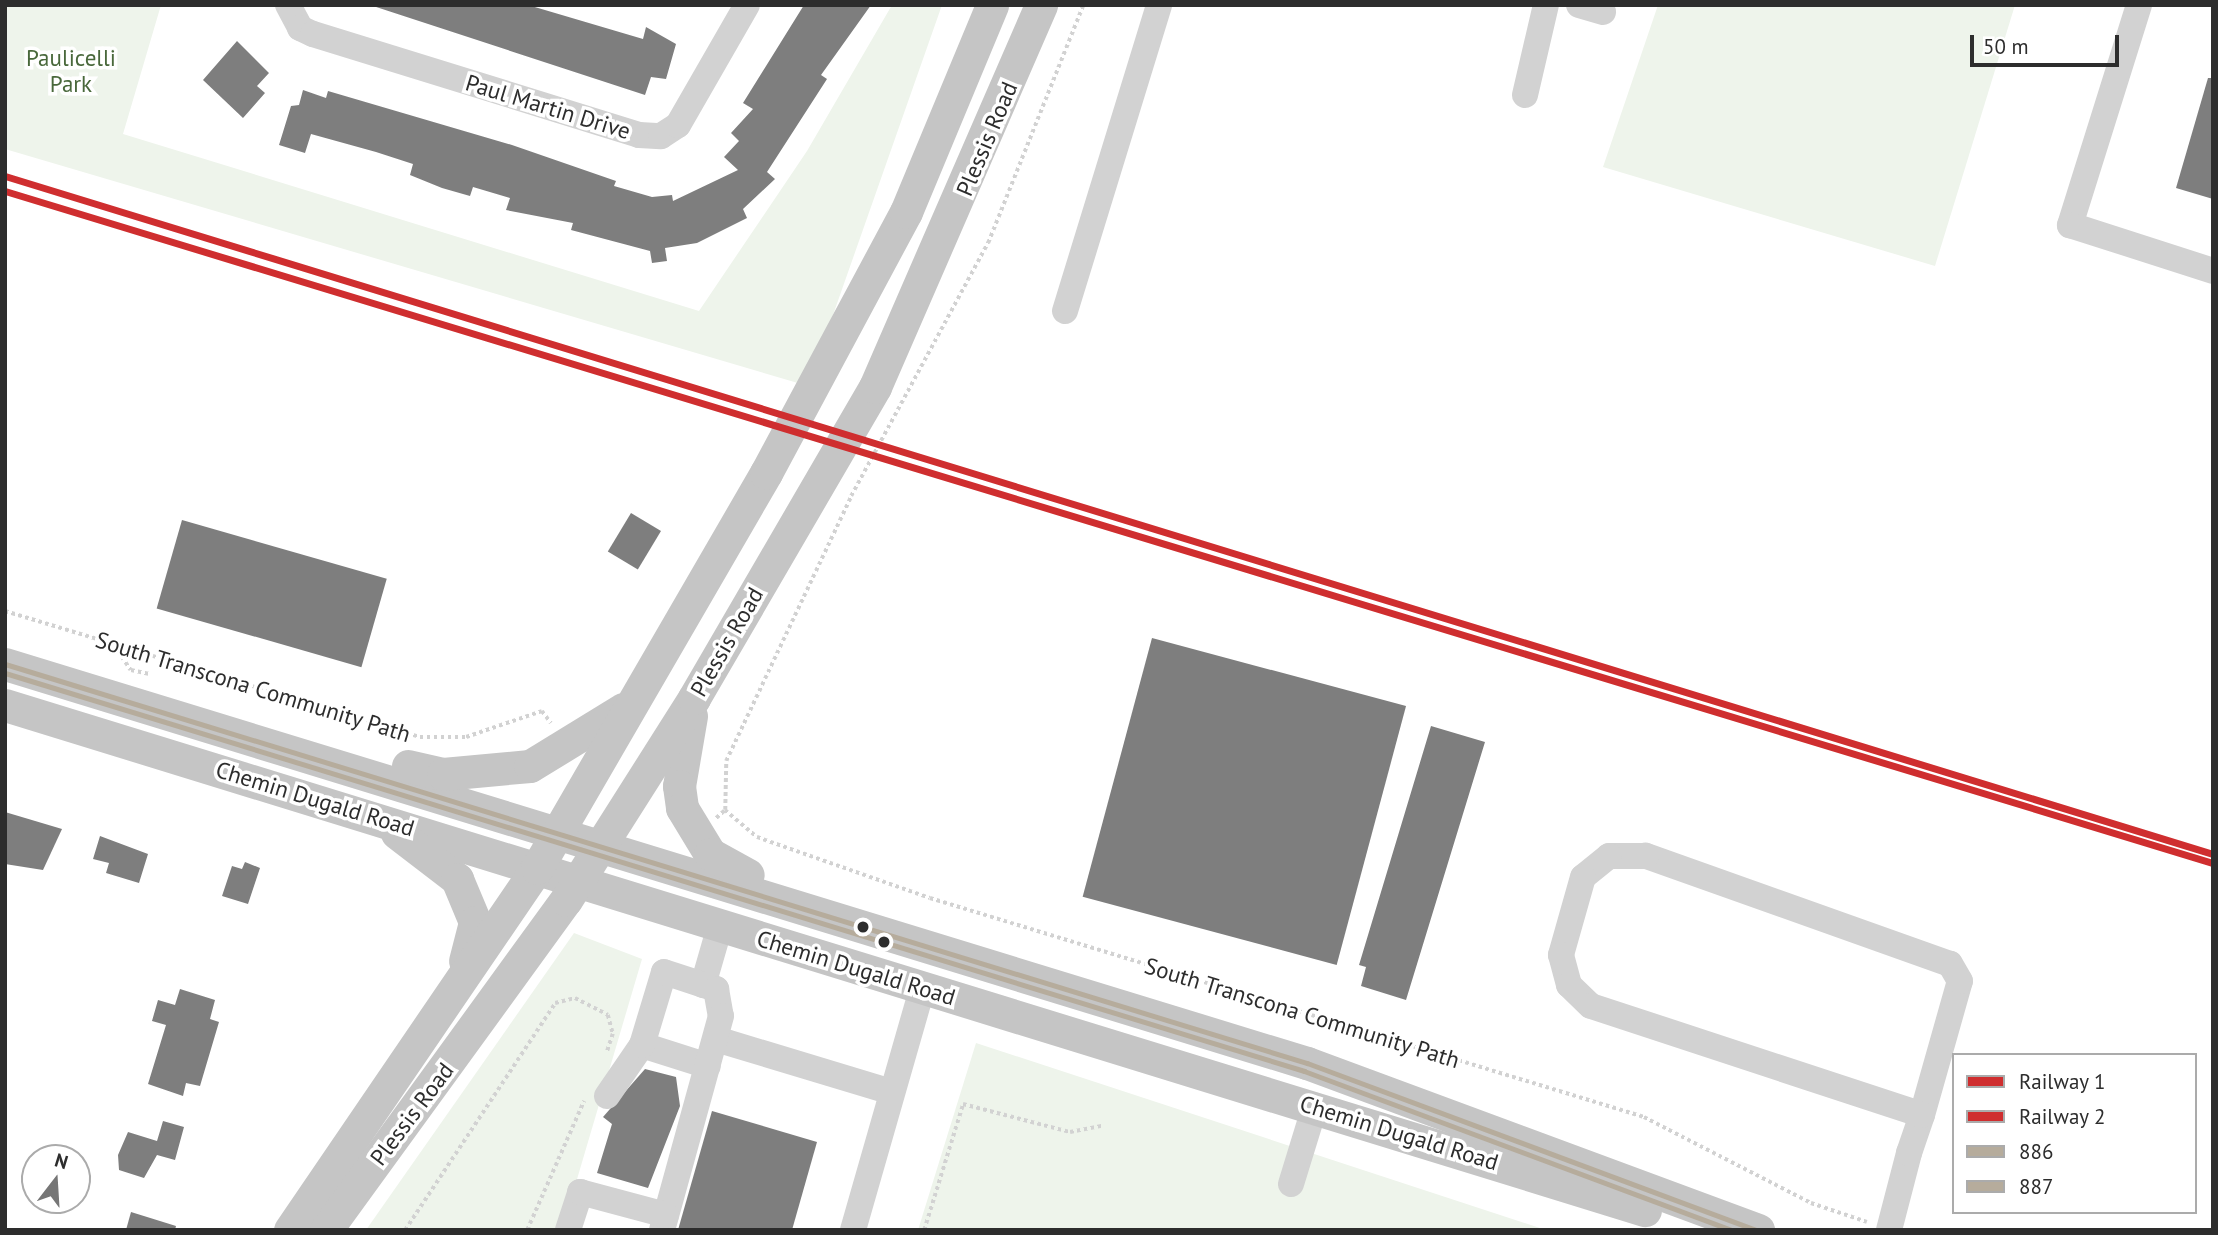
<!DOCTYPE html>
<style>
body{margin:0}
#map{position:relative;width:2218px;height:1235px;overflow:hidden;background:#fff;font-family:"PT Sans",sans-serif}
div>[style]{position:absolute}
.green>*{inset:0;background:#eef4eb}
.building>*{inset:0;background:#7e7e7e;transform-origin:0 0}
.path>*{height:3.5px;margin-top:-1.75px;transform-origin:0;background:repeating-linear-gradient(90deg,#d2d2d2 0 3.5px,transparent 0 7px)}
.minor>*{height:26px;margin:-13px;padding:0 13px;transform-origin:13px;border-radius:13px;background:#d2d2d2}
.major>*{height:33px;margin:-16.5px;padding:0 16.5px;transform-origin:16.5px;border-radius:16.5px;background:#c5c5c5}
.bus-1>*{height:5px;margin:-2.5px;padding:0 2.5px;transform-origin:2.5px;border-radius:2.5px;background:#b6ac9c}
.bus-2>*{height:5px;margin:-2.5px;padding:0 2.5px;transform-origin:2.5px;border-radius:2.5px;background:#b6ac9c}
.rail-1>*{height:7px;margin:-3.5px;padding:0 3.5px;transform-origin:3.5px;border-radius:3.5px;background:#cf2e2f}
.rail-2>*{height:7px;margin:-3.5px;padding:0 3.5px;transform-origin:3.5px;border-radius:3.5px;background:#cf2e2f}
.dots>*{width:19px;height:19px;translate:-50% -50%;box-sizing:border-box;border:4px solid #fff;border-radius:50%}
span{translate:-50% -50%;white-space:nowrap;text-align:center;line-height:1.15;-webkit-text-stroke:7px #fff;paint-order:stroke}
.park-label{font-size:23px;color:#49683b}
.street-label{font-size:23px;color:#2d2d2d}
.frame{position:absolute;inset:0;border:7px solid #2d2d2d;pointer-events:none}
.legend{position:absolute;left:1952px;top:1053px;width:245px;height:161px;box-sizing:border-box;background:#fff;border:2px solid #ababab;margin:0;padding:9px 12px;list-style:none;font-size:21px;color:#2d2d2d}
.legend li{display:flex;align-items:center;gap:14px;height:35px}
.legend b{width:35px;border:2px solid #ababab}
.north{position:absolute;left:21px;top:1144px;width:70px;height:70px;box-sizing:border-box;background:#fff;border:2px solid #ababab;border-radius:50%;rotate:17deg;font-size:19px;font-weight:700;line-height:28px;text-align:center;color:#2d2d2d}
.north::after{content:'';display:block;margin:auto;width:24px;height:32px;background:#767676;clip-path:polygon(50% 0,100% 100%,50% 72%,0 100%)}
.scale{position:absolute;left:1970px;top:35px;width:149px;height:32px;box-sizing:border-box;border:4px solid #2d2d2d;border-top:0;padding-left:9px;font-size:21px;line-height:24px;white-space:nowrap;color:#2d2d2d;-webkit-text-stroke:5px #fff;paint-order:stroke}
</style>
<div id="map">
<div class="green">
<div style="clip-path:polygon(5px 5px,161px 5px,123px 134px,699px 311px,807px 151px,892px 5px,942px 5px,808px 386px,5px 149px)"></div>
<div style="clip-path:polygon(1658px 5px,2015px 5px,1935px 266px,1603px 167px)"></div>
<div style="clip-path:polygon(574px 933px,642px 959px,562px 1230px,366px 1230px)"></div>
<div style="clip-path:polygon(976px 1043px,1546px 1230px,918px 1230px)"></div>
</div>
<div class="building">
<div style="clip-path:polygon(370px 5px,528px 5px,643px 39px,646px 27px,676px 44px,666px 79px,651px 77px,645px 95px)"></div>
<div style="clip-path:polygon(804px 5px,871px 5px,821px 75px,827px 79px,767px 172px,775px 179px,743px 209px,747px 218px,697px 243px,665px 248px,667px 261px,652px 263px,650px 251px,571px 230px,573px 223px,506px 210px,510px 198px,473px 187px,470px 196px,442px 188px,410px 175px,413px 164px,376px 152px,311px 134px,305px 153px,279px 145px,291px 106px,299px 105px,303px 90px,326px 98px,328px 91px,512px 145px,616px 181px,614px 186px,652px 197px,672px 195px,673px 201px,738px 170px,724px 157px,739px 141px,731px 133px,753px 109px,743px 103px)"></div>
<div style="clip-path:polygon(237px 41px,269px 73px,257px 86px,265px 93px,243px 118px,203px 80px)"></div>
<div style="clip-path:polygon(2208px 78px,2213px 78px,2213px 199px,2176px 188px)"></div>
<div style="left:631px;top:513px;width:35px;height:45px;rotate:31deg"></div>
<div style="left:182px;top:520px;width:213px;height:92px;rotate:16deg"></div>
<div style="left:1152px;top:638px;width:263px;height:268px;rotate:15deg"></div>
<div style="clip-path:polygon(1431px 726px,1485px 742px,1406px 1000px,1361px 986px,1366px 967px,1359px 965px)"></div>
<div style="clip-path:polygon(5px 812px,62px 829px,43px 870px,5px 864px)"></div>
<div style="clip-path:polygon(100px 836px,148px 854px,139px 883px,106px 873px,109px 863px,93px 859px)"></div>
<div style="clip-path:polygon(245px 862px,260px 868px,248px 904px,222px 896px,232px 866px,242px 869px)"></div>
<div style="clip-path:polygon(180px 989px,215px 1000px,210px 1019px,219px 1022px,200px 1086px,186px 1083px,183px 1096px,148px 1084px,166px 1025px,152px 1021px,158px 1000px,175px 1005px)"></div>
<div style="clip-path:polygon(645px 1069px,676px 1077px,680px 1106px,648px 1188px,597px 1173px,612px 1124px,603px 1117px)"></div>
<div style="clip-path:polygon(712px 1111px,817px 1142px,792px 1230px,678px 1230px)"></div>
<div style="clip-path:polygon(163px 1121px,184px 1127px,175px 1160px,157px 1155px,144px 1178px,119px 1170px,118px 1155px,128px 1132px,157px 1141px)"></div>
<div style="clip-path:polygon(131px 1212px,176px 1226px,175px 1230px,126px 1230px)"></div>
</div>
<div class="path">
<div style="left:5px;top:611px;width:434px;rotate:16.9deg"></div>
<div style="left:420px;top:737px;width:46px"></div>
<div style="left:466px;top:737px;width:80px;rotate:-18.9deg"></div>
<div style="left:542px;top:711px;width:15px;rotate:53deg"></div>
<div style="left:114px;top:645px;width:30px;rotate:56deg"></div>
<div style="left:131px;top:670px;width:19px;rotate:12deg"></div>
<div style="left:725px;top:810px;width:49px;rotate:-88.8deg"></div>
<div style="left:726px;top:761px;width:293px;rotate:-64.7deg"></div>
<div style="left:851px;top:496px;width:288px;rotate:-61.6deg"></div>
<div style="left:988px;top:243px;width:256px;rotate:-68.2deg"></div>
<div style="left:716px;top:818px;width:12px;rotate:-42deg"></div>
<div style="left:725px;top:810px;width:42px;rotate:40.2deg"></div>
<div style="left:757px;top:837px;width:183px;rotate:19.4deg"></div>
<div style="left:930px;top:898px;width:747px;rotate:17.05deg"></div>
<div style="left:1644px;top:1117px;width:188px;rotate:27.2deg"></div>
<div style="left:1811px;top:1203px;width:59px;rotate:18.7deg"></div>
<div style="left:405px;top:1230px;width:272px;rotate:-56.5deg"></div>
<div style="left:555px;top:1003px;width:21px;rotate:-14deg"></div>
<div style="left:575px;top:998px;width:37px;rotate:27deg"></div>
<div style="left:608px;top:1015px;width:20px;rotate:75deg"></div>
<div style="left:613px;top:1034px;width:20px;rotate:108deg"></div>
<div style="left:527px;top:1230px;width:141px;rotate:-66.2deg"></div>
<div style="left:924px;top:1230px;width:132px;rotate:-72.8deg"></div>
<div style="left:963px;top:1104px;width:111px;rotate:14.7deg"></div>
<div style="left:1070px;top:1132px;width:32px;rotate:-11deg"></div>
</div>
<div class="minor">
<div style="left:288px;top:5px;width:26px;rotate:62deg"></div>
<div style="left:300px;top:28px;width:14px;rotate:25deg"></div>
<div style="left:313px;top:34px;width:341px;rotate:17.2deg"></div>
<div style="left:639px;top:135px;width:22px;rotate:3deg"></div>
<div style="left:661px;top:136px;width:20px;rotate:-33deg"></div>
<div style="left:678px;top:125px;width:138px;rotate:-60.1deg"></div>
<div style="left:1579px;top:5px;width:25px;rotate:16deg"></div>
<div style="left:2139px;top:5px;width:231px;rotate:107.4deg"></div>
<div style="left:2070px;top:225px;width:150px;rotate:17.8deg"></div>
<div style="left:1525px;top:95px;width:92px;rotate:-76.9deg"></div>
<div style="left:1065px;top:311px;width:320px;rotate:-72.9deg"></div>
<div style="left:703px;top:985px;width:61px;rotate:-73.9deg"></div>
<div style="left:716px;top:1039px;width:183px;rotate:16.8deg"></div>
<div style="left:642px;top:1045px;width:69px;rotate:17.7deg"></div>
<div style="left:607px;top:1096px;width:62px;rotate:-55.5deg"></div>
<div style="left:642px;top:1045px;width:76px;rotate:-73.2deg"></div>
<div style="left:664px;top:972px;width:55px;rotate:18.1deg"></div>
<div style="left:716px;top:989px;width:27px;rotate:80deg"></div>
<div style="left:721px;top:1016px;width:222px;rotate:105.4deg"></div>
<div style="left:1291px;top:1184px;width:82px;rotate:-72.9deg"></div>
<div style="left:568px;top:1230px;width:40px;rotate:-72deg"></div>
<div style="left:580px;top:1192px;width:89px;rotate:15deg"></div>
<div style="left:853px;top:1230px;width:251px;rotate:-74deg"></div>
<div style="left:1889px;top:1230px;width:80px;rotate:-75.4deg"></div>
<div style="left:1909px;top:1153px;width:40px;rotate:-71.1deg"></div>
<div style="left:1922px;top:1115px;width:139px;rotate:-74.2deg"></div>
<div style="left:1960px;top:981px;width:20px;rotate:-120deg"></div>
<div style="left:1950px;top:964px;width:323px;rotate:-160.4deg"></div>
<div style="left:1646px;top:856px;width:37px;rotate:180deg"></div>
<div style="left:1609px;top:856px;width:33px;rotate:141deg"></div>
<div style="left:1583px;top:877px;width:81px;rotate:105.8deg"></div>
<div style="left:1561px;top:955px;width:31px;rotate:75deg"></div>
<div style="left:1569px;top:985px;width:30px;rotate:44deg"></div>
<div style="left:1591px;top:1006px;width:348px;rotate:18.2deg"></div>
</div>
<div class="major">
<div style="left:5px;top:664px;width:1362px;rotate:17.04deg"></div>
<div style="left:1307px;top:1063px;width:481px;rotate:20.3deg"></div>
<div style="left:5px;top:705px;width:1716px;rotate:17.12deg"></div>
<div style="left:691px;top:716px;width:71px;rotate:99.7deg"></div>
<div style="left:679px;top:786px;width:22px;rotate:82deg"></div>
<div style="left:682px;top:808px;width:54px;rotate:58.7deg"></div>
<div style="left:710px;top:854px;width:43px;rotate:28.9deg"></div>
<div style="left:408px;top:766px;width:36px;rotate:13deg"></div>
<div style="left:443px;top:774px;width:87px;rotate:-5.3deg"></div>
<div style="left:530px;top:766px;width:109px;rotate:-31.5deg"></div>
<div style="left:397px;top:833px;width:76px;rotate:37.5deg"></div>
<div style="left:457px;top:879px;width:47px;rotate:67.3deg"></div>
<div style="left:475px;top:922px;width:40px;rotate:104.4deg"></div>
<div style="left:290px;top:1230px;width:438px;rotate:-55.7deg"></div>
<div style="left:537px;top:868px;width:457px;rotate:-59.9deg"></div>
<div style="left:766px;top:473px;width:296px;rotate:-61.8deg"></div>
<div style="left:906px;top:212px;width:224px;rotate:-67.4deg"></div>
<div style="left:326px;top:1230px;width:408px;rotate:-54deg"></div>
<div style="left:566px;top:900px;width:239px;rotate:-57.6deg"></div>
<div style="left:694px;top:698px;width:360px;rotate:-59.8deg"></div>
<div style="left:875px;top:387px;width:417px;rotate:-66.5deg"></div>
</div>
<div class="bus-1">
<div style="left:5px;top:664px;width:1362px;rotate:17.04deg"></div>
<div style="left:1307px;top:1063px;width:480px;rotate:20.4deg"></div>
</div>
<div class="bus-2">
<div style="left:5px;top:673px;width:1359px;rotate:17.03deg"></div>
<div style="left:1304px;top:1071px;width:457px;rotate:20.4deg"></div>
</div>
<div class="rail-1">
<div style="left:5px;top:176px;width:2310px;rotate:17.07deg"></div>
</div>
<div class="rail-2">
<div style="left:5px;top:191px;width:2308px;rotate:16.93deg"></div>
</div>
<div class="dots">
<div style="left:863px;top:927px;background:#2d2d2d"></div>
<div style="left:884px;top:942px;background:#2d2d2d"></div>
</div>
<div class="park-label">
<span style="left:71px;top:71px">Paulicelli<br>Park</span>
</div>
<div class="street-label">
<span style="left:548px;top:107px;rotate:17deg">Paul Martin Drive</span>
<span style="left:987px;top:139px;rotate:-67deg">Plessis Road</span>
<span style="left:727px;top:642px;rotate:-60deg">Plessis Road</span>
<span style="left:253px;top:687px;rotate:17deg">South Transcona Community Path</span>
<span style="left:315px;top:799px;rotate:17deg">Chemin Dugald Road</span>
<span style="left:856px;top:968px;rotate:17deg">Chemin Dugald Road</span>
<span style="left:1302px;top:1013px;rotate:17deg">South Transcona Community Path</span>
<span style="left:412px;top:1114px;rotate:-53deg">Plessis Road</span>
<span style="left:1399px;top:1133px;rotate:17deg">Chemin Dugald Road</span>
</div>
<div class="frame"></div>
<ul class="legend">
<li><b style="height:9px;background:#cf2e2f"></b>Railway 1</li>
<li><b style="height:9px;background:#cf2e2f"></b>Railway 2</li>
<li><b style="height:9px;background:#b6ac9c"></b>886</li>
<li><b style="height:9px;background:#b6ac9c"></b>887</li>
</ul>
<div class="north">N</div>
<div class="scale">50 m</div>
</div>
